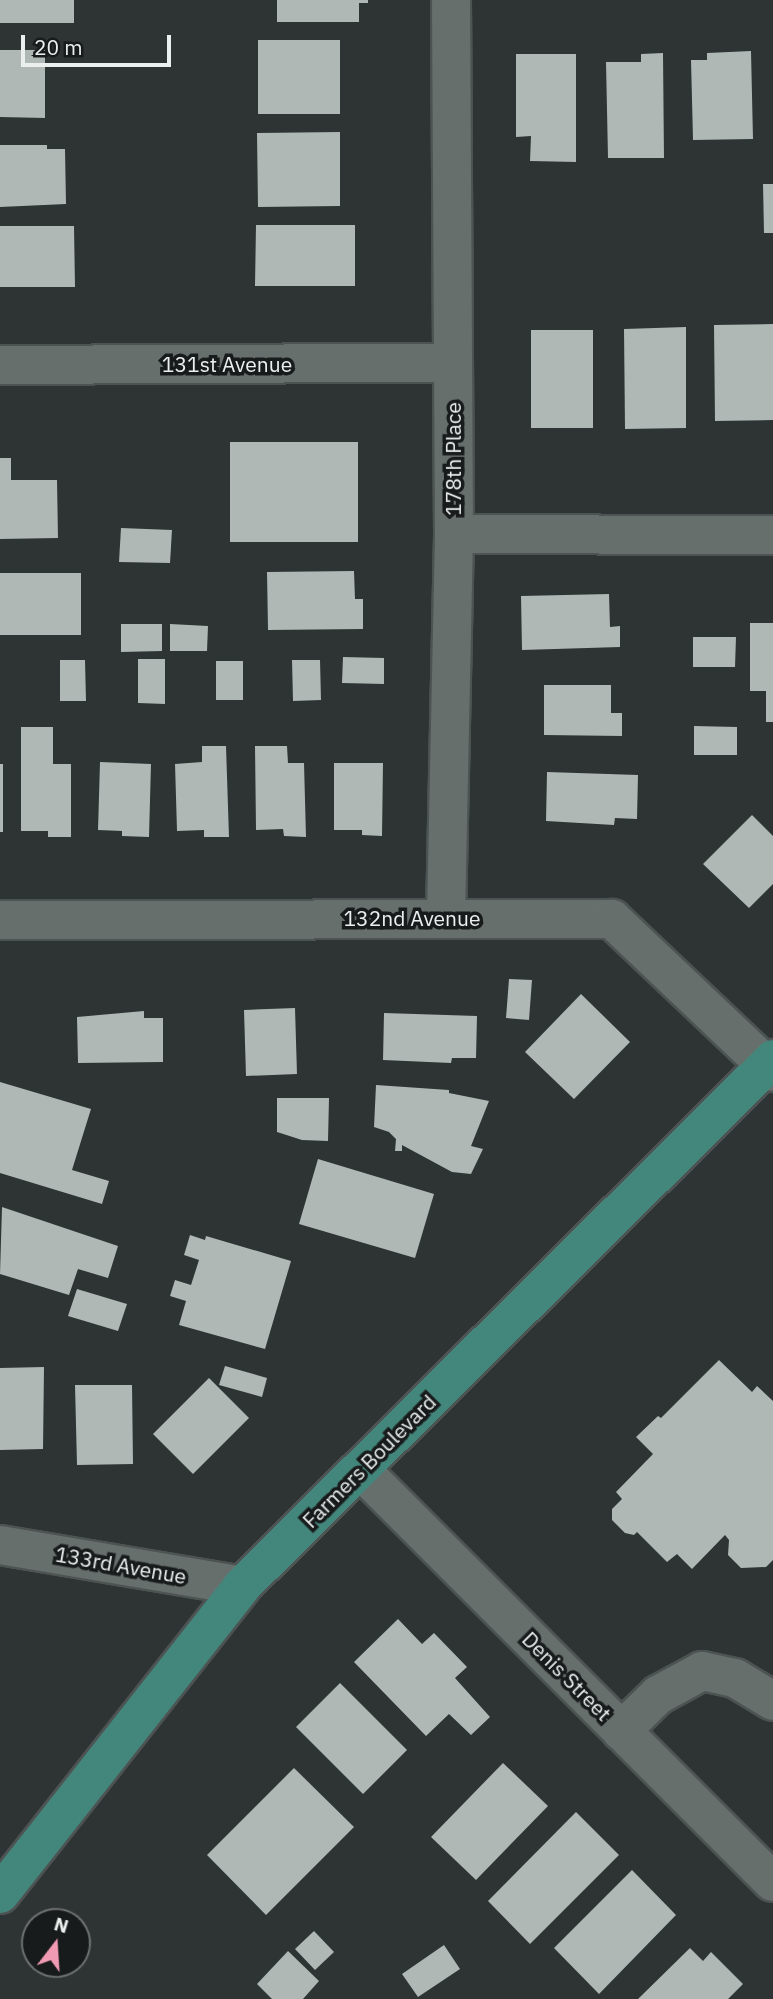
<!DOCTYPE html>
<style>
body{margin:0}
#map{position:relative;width:773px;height:1999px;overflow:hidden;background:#2d3433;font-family:"IBM Plex Sans",sans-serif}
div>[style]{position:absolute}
.building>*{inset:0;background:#afb8b5}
.roads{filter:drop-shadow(2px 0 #4d5352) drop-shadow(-2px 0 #4d5352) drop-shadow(0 2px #4d5352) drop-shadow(0 -2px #4d5352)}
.minor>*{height:38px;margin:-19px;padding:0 19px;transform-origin:19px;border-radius:19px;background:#676f6d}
.major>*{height:38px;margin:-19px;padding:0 19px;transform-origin:19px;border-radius:19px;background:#43867b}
span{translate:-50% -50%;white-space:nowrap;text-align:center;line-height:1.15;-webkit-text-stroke:7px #181b1b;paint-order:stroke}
.street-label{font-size:21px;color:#ebf0ef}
.north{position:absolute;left:21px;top:1908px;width:70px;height:70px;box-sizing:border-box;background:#181b1b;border:2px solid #6c7070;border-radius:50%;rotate:17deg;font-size:19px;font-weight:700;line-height:28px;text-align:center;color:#ebf0ef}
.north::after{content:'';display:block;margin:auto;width:24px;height:32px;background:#f19ab3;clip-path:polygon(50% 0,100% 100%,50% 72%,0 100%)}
.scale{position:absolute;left:21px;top:35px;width:150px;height:32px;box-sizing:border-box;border:4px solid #ebf0ef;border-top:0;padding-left:9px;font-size:21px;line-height:24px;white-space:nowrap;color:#ebf0ef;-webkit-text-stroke:5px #181b1b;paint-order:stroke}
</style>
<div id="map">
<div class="building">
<div style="clip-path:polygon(0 0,74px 0,74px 23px,0 23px)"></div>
<div style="clip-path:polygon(277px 0,368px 0,368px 3px,359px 3px,359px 22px,277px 22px)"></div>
<div style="clip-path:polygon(258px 40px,340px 40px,340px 114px,258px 114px)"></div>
<div style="clip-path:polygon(0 50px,45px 50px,45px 118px,0 117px)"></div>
<div style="clip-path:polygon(751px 51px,753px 139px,693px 140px,691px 60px,707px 60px,707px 53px)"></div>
<div style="clip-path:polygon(663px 53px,664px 158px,608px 158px,606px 62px,641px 62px,641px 54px)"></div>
<div style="clip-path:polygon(516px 54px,576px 54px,576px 162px,530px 161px,531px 136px,516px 137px)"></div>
<div style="clip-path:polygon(340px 132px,340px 206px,258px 207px,257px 133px)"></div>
<div style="clip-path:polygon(0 145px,47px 145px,47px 149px,65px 149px,66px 204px,0 207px)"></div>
<div style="clip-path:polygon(763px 184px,773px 184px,773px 233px,764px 233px)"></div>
<div style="clip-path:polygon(256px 225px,355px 225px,355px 286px,255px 286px)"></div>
<div style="clip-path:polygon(0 226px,74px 226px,75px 287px,0 287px)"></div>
<div style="clip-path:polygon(773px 324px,773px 420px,715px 421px,714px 325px)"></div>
<div style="clip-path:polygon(686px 327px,686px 428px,625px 429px,624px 329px)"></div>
<div style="clip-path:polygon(531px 330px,593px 330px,593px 428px,531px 428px)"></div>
<div style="clip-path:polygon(230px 442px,358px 442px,358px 542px,230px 542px)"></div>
<div style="clip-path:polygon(0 458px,11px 458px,11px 480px,57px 480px,58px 538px,0 539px)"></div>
<div style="clip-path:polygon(121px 528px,172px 530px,170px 563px,119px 562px)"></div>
<div style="clip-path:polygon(354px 571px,355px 599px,363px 599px,363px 629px,268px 630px,267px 572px)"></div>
<div style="clip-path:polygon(0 573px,81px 573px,81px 635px,0 635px)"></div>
<div style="clip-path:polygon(609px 594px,610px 627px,620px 626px,620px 647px,522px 650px,521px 596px)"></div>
<div style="clip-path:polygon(750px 623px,773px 623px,773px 722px,766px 722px,766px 691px,750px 691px)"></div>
<div style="clip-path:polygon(121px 624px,162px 624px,162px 651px,121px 652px)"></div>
<div style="clip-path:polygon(170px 624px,208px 626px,207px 651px,170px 651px)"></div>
<div style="clip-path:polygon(693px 637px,736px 637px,735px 667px,693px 667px)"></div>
<div style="clip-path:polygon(343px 657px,384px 658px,384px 684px,342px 683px)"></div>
<div style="clip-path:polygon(138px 659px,165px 659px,165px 704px,138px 703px)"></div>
<div style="clip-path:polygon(60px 660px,85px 660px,86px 701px,60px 701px)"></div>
<div style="clip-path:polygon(292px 660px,320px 660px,321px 700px,293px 701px)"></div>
<div style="clip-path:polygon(216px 661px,243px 661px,243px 700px,216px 700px)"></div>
<div style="clip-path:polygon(544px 685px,611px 685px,611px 713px,622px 713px,622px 736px,544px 735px)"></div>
<div style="clip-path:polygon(694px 726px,737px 727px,737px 755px,694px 755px)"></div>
<div style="clip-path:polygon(21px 727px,53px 727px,53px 764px,71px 764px,71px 837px,48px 837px,48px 831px,21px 831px)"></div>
<div style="clip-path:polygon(202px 746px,226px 746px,229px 837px,204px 837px,204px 830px,177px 831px,175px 764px,202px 762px)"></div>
<div style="clip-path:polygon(255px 746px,287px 746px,288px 763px,304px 763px,306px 837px,284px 836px,283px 829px,256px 830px)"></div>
<div style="clip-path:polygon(100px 762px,151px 764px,149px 837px,122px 836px,122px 831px,98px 830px)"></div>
<div style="clip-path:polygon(334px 763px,383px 763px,382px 836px,362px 835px,362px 830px,334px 830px)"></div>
<div style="clip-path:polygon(0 764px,3px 764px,3px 832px,0 832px)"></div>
<div style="clip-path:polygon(547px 772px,638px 775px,637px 819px,615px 818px,614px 825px,546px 821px)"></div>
<div style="clip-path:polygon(752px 815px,773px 836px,773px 884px,749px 908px,703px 864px)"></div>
<div style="clip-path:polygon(509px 979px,532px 980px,529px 1020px,506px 1018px)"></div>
<div style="clip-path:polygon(581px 994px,630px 1042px,574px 1099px,525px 1052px)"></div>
<div style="clip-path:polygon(295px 1008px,297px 1074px,246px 1076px,244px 1010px)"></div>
<div style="clip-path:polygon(144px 1011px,144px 1018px,163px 1018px,163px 1062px,78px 1063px,77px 1017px)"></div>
<div style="clip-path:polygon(384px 1013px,477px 1016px,476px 1058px,452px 1058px,451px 1063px,383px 1060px)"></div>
<div style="clip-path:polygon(0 1082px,91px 1109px,72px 1170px,109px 1181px,102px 1204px,0 1173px)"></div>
<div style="clip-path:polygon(376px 1085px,449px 1090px,449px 1093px,489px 1101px,471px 1146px,483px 1149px,471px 1174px,452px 1172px,402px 1145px,402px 1151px,395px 1151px,396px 1139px,389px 1132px,374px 1127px)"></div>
<div style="clip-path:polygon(277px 1098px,329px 1098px,328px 1141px,302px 1140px,277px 1132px)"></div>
<div style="clip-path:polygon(318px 1159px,434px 1194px,415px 1258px,299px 1224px)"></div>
<div style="clip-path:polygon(2px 1207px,118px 1246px,108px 1278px,78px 1269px,69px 1295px,0 1274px)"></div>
<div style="clip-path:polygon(190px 1235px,205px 1240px,206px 1236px,291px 1261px,265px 1349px,179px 1325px,186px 1301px,170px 1296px,175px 1280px,191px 1285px,199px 1260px,184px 1255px)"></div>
<div style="clip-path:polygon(77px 1289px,127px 1304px,118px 1331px,68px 1316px)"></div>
<div style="clip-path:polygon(719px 1360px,752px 1392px,757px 1386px,773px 1401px,773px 1560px,766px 1567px,741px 1568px,728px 1555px,729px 1540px,725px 1535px,692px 1569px,677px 1554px,667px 1562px,637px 1532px,634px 1535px,625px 1533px,612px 1520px,612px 1509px,622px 1499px,616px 1492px,653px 1454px,636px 1437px,658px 1416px,661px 1418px)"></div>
<div style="clip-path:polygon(225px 1366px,267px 1378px,262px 1397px,219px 1385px)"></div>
<div style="clip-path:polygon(44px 1367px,43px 1449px,0 1450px,0 1368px)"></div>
<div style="clip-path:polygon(209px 1378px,249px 1418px,193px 1474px,153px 1434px)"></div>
<div style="clip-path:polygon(75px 1385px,132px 1385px,133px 1464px,77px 1465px)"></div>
<div style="clip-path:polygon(398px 1619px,422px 1644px,434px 1633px,467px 1667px,455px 1678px,490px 1717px,471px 1735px,449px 1714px,426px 1736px,354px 1662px)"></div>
<div style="clip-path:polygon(340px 1683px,407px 1750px,363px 1794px,296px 1727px)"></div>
<div style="clip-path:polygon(503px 1763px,548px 1806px,476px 1880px,431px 1837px)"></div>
<div style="clip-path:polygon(294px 1768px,354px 1827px,266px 1915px,207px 1855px)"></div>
<div style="clip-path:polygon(576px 1812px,619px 1855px,530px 1944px,488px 1901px)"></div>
<div style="clip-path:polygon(632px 1870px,676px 1915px,599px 1994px,554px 1948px)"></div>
<div style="clip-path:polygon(314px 1931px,334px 1952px,315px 1970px,295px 1949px)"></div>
<div style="clip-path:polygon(444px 1945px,460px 1969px,418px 1997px,402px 1974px)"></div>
<div style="clip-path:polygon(690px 1948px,703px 1961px,711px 1952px,743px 1984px,728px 1999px,638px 1999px)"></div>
<div style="clip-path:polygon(288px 1951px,319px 1981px,303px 1999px,272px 1999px,257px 1984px)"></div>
</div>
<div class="roads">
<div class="minor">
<div style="left:0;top:365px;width:453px;rotate:-0.3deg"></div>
<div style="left:454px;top:534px;width:319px;rotate:0.2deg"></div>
<div style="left:446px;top:917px;width:383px;rotate:-88.8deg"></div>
<div style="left:454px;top:534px;width:534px;rotate:-90.32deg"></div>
<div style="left:0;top:920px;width:612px;rotate:-0.09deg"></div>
<div style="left:612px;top:919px;width:222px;rotate:43.5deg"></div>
<div style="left:360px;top:1469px;width:584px;rotate:45deg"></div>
<div style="left:0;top:1545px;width:245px;rotate:9.6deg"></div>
<div style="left:621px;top:1731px;width:52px;rotate:-44.2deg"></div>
<div style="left:658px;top:1695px;width:50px;rotate:-28.6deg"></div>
<div style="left:702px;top:1671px;width:34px;rotate:12deg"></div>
<div style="left:735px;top:1678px;width:44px;rotate:31.2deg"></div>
</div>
<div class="major">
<div style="left:0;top:1894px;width:392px;rotate:-51.8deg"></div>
<div style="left:242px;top:1586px;width:748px;rotate:-44.78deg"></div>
</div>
</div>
<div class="street-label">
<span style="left:227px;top:364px">131st Avenue</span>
<span style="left:453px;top:459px;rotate:-90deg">178th Place</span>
<span style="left:412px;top:918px">132nd Avenue</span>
<span style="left:369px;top:1461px;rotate:-45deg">Farmers Boulevard</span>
<span style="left:121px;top:1565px;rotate:10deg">133rd Avenue</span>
<span style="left:567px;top:1676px;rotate:45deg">Denis Street</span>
</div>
<div class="north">N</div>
<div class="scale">20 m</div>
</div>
